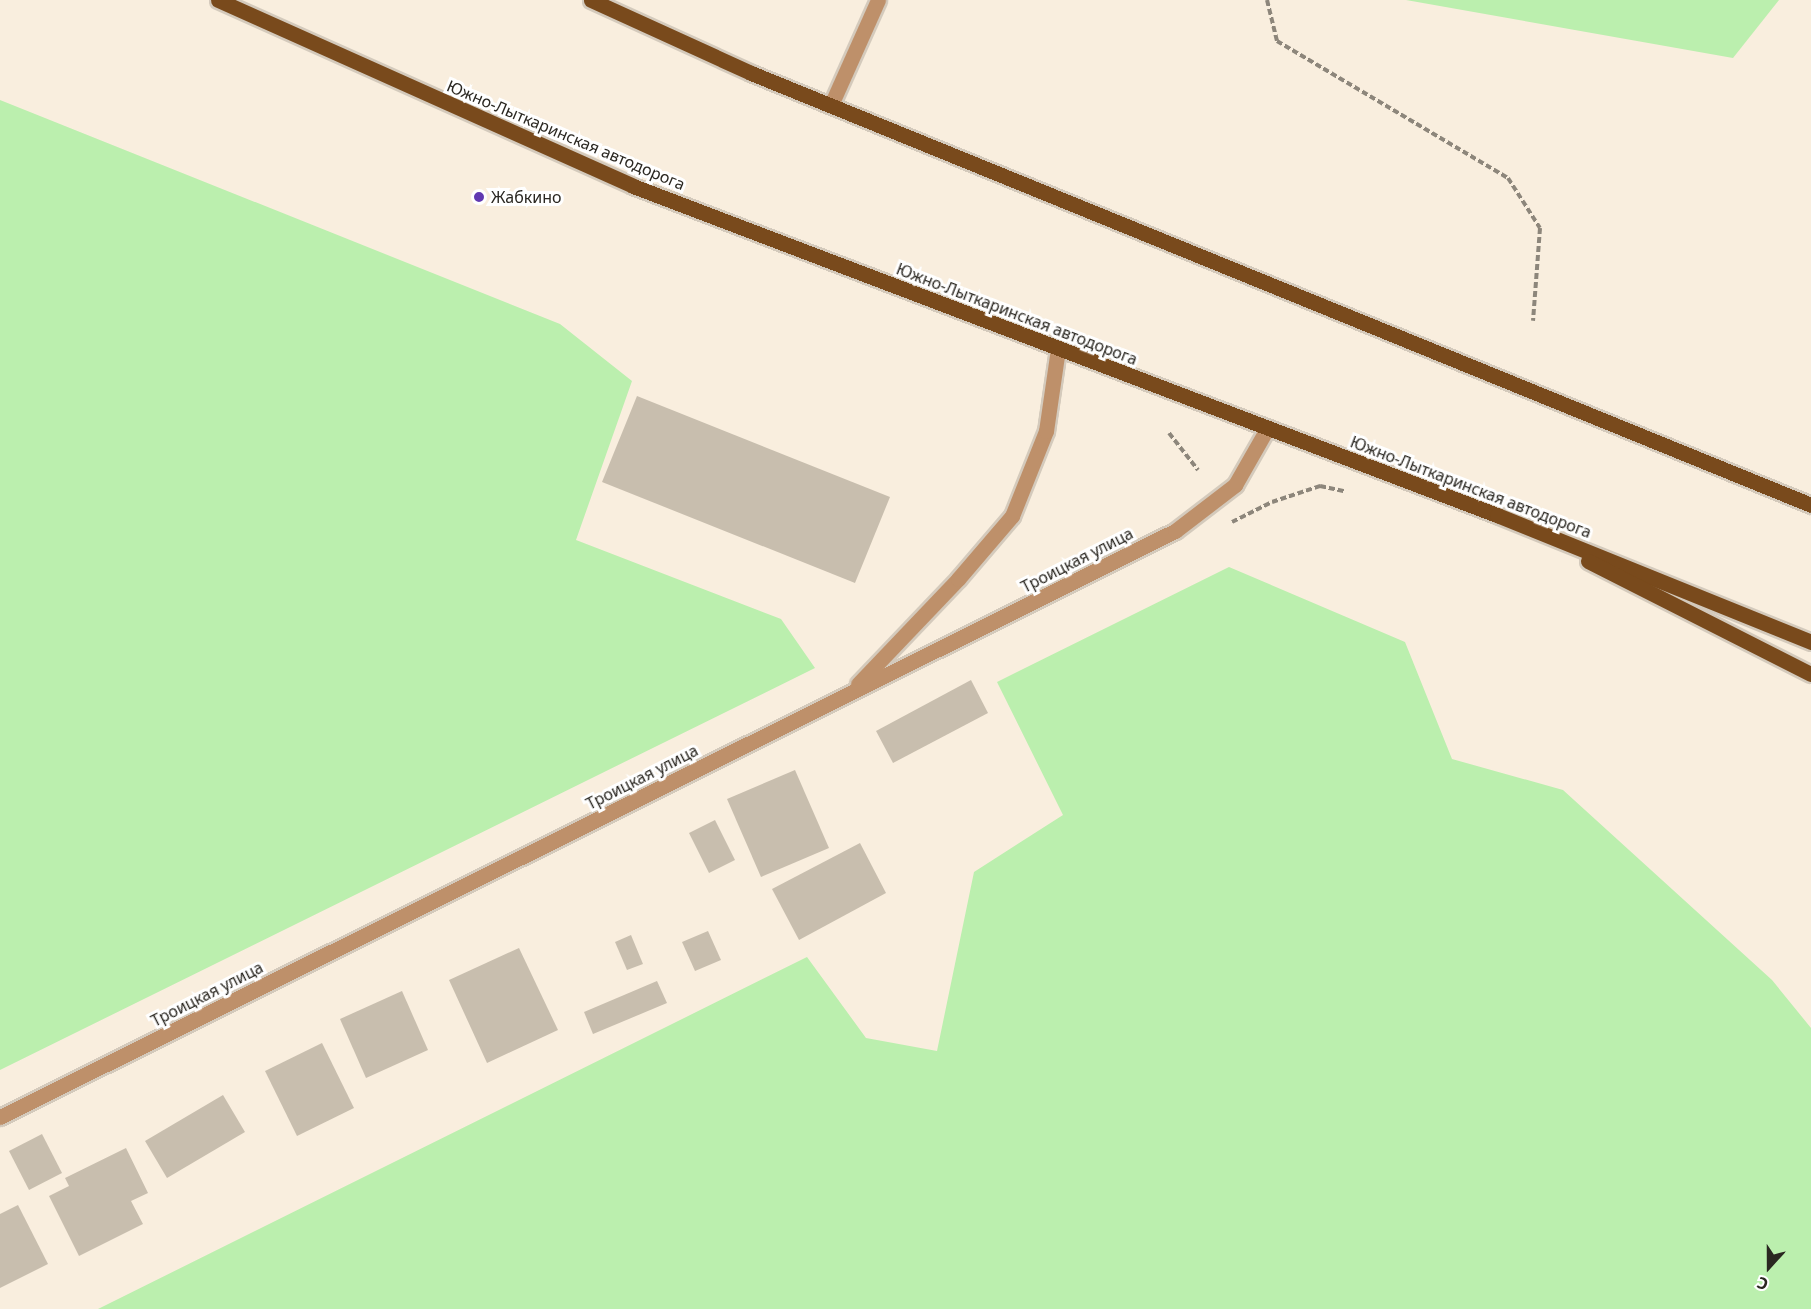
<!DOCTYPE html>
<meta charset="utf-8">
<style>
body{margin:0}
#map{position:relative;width:1811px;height:1309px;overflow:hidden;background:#f9eede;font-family:"Noto Sans",sans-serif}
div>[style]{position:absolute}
.green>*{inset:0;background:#bbefae}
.building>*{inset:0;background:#c8beae}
.path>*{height:4px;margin-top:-2px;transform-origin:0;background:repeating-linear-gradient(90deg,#8d867b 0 6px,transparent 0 9px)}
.roads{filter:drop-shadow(2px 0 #d4cabc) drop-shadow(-2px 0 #d4cabc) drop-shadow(0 2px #d4cabc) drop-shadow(0 -2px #d4cabc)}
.minor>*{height:15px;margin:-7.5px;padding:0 7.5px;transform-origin:7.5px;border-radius:7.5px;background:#be906a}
.major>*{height:15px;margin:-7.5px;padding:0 7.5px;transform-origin:7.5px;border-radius:7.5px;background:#794a1c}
.dots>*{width:16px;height:16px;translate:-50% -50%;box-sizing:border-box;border:3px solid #fff;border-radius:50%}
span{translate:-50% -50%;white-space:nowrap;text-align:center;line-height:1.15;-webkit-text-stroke:6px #fff;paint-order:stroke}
.street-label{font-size:16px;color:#2a2721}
.poi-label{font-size:16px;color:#2a2721}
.left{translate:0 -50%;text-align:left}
.north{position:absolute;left:1739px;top:1237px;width:60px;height:60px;-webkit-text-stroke:4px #fff;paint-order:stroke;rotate:201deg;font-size:16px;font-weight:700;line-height:24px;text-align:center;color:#2a2721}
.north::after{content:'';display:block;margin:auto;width:21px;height:27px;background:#2a2721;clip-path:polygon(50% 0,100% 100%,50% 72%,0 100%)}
</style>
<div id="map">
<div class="green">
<div style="clip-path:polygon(1406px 0,1779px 0,1733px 58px)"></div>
<div style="clip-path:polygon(0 100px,560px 324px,632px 381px,576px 540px,781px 619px,815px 668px,0 1070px)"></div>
<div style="clip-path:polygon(1229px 567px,1405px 642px,1452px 759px,1563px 790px,1772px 980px,1811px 1028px,1811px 1309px,98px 1309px,807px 957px,866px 1038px,937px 1051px,974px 872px,1063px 815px,997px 682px)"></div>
</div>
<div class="building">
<div style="clip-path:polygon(637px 396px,890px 497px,855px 583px,602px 482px)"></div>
<div style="clip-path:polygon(971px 680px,988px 713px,893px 763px,876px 731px)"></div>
<div style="clip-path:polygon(795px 770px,829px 848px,761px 877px,727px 799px)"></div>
<div style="clip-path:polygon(715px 820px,735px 860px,709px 873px,689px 833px)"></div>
<div style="clip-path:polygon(860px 843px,886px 893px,799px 940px,772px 889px)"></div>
<div style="clip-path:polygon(708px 931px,721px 960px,695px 971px,682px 942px)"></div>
<div style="clip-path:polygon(631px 935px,643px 964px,627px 970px,615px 942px)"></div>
<div style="clip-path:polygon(519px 948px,558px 1030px,487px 1063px,449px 980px)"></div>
<div style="clip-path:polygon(657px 981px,667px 1003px,593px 1034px,584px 1012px)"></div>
<div style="clip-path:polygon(402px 991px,428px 1050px,366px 1078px,340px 1019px)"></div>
<div style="clip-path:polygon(322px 1043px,354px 1108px,297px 1136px,265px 1071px)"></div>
<div style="clip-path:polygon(223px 1095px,245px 1132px,167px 1178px,145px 1141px)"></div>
<div style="clip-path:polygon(42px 1134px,62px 1173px,29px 1190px,9px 1151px)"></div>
<div style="clip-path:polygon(126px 1148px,148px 1193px,131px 1201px,143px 1224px,79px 1256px,49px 1196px,69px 1186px,65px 1178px)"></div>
<div style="clip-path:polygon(18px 1205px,48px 1264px,0 1288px,0 1214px)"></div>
</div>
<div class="path">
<div style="left:1267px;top:0;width:42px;rotate:76.3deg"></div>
<div style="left:1277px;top:41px;width:269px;rotate:30.7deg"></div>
<div style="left:1508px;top:178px;width:59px;rotate:57.4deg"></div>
<div style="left:1540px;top:228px;width:93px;rotate:94.3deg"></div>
<div style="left:1169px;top:433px;width:47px;rotate:51.9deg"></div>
<div style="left:1232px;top:522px;width:45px;rotate:-26.6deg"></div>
<div style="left:1272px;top:502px;width:51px;rotate:-18.4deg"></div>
<div style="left:1320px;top:486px;width:25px;rotate:12deg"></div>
</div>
<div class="roads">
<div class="minor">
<div style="left:831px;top:105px;width:115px;rotate:-65.9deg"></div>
<div style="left:858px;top:684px;width:145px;rotate:-46.4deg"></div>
<div style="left:958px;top:579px;width:83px;rotate:-49.4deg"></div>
<div style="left:1012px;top:516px;width:92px;rotate:-68.2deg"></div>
<div style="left:1046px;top:431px;width:83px;rotate:-81.7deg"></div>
<div style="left:0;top:1117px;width:1313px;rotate:-26.51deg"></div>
<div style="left:1175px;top:531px;width:76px;rotate:-37.5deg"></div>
<div style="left:1235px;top:485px;width:64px;rotate:-60.3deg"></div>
</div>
<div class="major">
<div style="left:218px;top:0;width:455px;rotate:24.1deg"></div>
<div style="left:633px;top:186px;width:925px;rotate:20.85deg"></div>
<div style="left:1497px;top:515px;width:339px;rotate:22deg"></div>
<div style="left:591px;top:0;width:176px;rotate:24.5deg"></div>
<div style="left:751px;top:73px;width:1145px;rotate:22.17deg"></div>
<div style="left:1588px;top:561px;width:250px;rotate:26.9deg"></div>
</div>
</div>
<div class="dots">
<div style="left:479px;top:197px;background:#6139b1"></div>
</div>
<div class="street-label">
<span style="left:566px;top:135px;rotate:23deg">Южно-Лыткаринская автодорога</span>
<span style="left:1017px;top:314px;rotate:21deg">Южно-Лыткаринская автодорога</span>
<span style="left:1471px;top:487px;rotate:21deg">Южно-Лыткаринская автодорога</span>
<span style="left:1077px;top:560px;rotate:-27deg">Троицкая улица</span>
<span style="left:642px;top:777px;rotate:-27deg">Троицкая улица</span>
<span style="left:207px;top:994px;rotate:-27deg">Троицкая улица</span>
</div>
<div class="poi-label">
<span class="left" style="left:491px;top:197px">Жабкино</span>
</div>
<div class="north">С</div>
</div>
